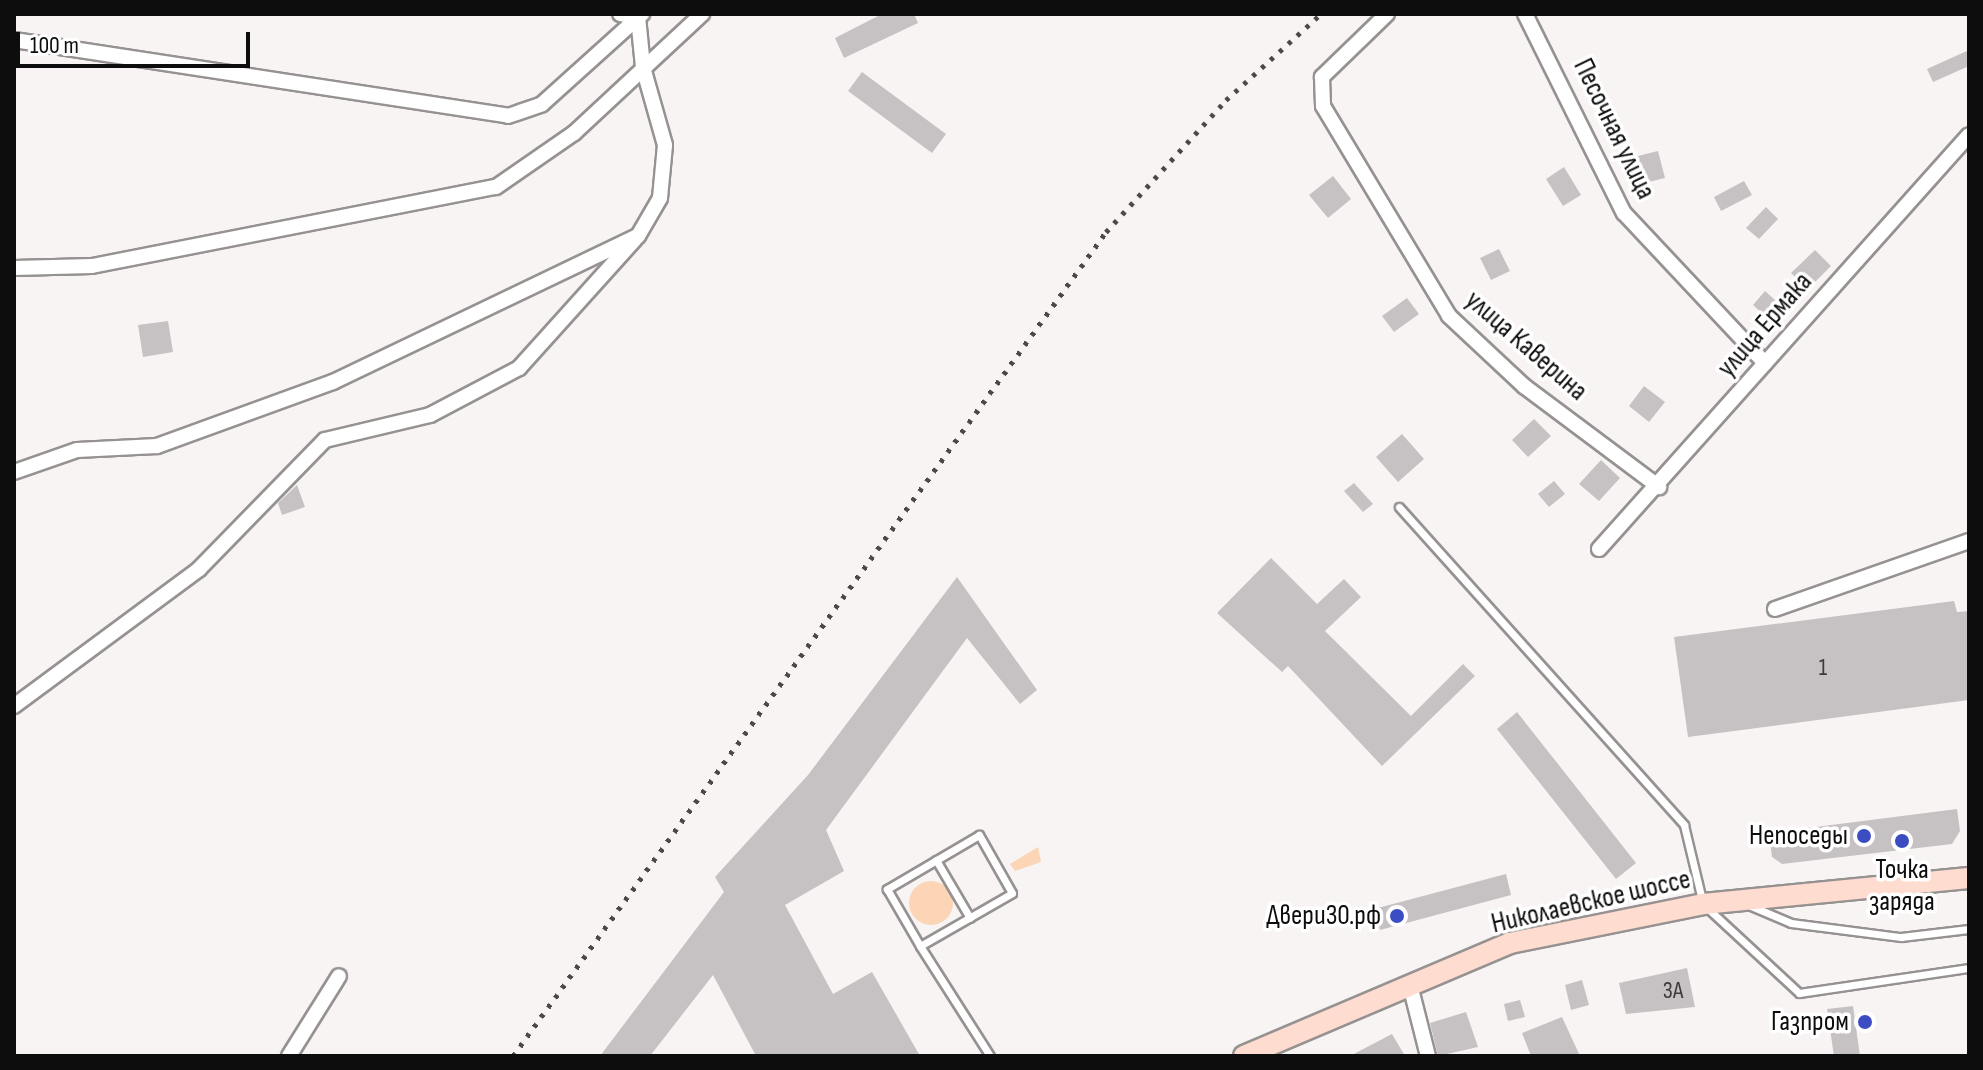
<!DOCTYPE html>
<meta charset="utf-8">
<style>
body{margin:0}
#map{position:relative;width:1983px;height:1070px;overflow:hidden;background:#f9f4f4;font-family:"Sofia Sans Condensed",sans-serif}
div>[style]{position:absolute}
.green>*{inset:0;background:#fbd5b6}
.round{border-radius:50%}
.building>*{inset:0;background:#c6c1c2}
.roads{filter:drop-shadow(2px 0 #979292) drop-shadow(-2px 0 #979292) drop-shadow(0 2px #979292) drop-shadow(0 -2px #979292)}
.lane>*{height:7px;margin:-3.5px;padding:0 3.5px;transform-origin:3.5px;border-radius:3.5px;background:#fff}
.street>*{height:14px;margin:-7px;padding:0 7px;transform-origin:7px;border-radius:7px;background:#fff}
.primary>*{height:20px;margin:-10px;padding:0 10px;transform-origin:10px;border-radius:10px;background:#fedcd0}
.rail>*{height:5px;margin-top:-2.5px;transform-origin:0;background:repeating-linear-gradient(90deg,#4a4848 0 4px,transparent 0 12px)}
.dots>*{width:22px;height:22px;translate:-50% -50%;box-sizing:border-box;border:4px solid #fff;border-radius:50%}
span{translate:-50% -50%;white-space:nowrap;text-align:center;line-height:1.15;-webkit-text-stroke:7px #fff;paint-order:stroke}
.number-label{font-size:24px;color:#3c3a3a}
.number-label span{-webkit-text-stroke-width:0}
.street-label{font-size:28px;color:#0e0d0d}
.poi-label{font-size:28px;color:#0e0d0d}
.right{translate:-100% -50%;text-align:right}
.frame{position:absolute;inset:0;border:16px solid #0e0d0d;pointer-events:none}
.scale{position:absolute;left:16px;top:32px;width:234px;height:36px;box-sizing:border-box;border:4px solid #0e0d0d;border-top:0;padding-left:10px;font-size:24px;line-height:28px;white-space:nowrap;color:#0e0d0d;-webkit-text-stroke:6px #fff;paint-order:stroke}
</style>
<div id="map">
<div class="green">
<div style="clip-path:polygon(1038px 847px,1041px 862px,1015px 871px,1010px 864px)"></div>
<div class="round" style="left:909px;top:881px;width:44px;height:44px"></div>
</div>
<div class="building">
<div style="clip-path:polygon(882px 14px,914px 14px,918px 23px,844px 58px,835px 38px)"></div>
<div style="clip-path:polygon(1969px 50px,1969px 66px,1933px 82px,1927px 69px)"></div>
<div style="clip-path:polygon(862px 72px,946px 134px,932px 153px,848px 91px)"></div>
<div style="clip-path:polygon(1658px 151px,1665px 178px,1640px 184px,1634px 157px)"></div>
<div style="clip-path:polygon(1564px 167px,1581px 195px,1563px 206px,1546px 179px)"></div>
<div style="clip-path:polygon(1333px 176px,1351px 199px,1328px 218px,1309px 195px)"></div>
<div style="clip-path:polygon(1744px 181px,1752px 195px,1721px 211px,1714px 197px)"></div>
<div style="clip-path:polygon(1766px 207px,1778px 219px,1759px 239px,1746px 228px)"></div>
<div style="clip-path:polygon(1499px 249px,1510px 271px,1491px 280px,1480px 258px)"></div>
<div style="clip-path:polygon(1815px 250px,1831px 266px,1808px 289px,1791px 273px)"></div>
<div style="clip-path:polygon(1765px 291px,1786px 310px,1774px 324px,1753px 305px)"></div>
<div style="clip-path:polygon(1407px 298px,1419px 314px,1394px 332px,1382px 316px)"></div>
<div style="clip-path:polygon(168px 321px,173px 352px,143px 357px,138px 325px)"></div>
<div style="clip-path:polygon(1644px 386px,1665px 402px,1649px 422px,1629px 406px)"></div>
<div style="clip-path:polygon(1534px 419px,1551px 436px,1528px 457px,1512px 440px)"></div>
<div style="clip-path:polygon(1402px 434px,1424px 459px,1398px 482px,1376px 457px)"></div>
<div style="clip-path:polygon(1601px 460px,1620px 478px,1599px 501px,1579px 484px)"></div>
<div style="clip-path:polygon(1554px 481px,1565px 494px,1549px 507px,1538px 494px)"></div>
<div style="clip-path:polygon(1354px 483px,1373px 504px,1363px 512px,1344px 491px)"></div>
<div style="clip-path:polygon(297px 485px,305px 507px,282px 515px,278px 503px)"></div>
<div style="clip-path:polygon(1271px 558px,1317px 604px,1344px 579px,1361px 597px,1325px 631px,1411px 716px,1463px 664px,1475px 676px,1382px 766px,1288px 666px,1282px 672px,1217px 613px)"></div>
<div style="clip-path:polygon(957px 577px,1037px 690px,1020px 704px,967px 638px,826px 830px,844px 871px,785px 905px,833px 994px,872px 972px,920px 1056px,756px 1056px,713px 975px,650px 1056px,600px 1056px,724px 892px,715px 877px,808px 775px)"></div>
<div style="clip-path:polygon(1954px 601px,1957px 612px,1969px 611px,1969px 700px,1688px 737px,1674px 637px)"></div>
<div style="clip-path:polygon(1517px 712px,1636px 863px,1616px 879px,1497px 729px)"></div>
<div style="clip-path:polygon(1957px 809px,1960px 831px,1952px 844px,1782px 864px,1772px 857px,1769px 833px)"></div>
<div style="clip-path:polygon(1506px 874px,1511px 895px,1380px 930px,1374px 909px)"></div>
<div style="clip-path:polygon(1687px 968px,1695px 1007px,1626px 1014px,1619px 983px)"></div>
<div style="clip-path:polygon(1582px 980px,1589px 1005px,1571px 1010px,1565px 985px)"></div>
<div style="clip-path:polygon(1520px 1000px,1525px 1017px,1508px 1021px,1504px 1004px)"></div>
<div style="clip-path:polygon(1853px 1006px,1860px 1056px,1834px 1056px,1827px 1009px)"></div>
<div style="clip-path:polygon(1466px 1012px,1478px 1047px,1438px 1056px,1430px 1023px)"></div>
<div style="clip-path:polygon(1562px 1017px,1580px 1056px,1531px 1056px,1522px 1033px)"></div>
<div style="clip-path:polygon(1392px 1034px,1405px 1056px,1350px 1056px)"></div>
</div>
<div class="roads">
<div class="lane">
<div style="left:1399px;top:507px;width:427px;rotate:48.1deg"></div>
<div style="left:1684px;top:825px;width:81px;rotate:76.5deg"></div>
<div style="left:1703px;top:904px;width:131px;rotate:42.8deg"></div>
<div style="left:1799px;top:993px;width:172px;rotate:-8.4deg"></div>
<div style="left:936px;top:860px;width:67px;rotate:59.6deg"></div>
<div style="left:1751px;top:906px;width:43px;rotate:23deg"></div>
<div style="left:1791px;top:923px;width:111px;rotate:7.3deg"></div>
<div style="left:1901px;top:937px;width:68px;rotate:-6.7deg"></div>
<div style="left:920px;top:946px;width:106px;rotate:-29.9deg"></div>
<div style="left:1012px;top:893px;width:67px;rotate:-119.6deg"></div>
<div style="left:979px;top:835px;width:107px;rotate:149.6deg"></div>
<div style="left:887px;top:889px;width:66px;rotate:59.9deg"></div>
<div style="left:920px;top:946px;width:130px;rotate:57.5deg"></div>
</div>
<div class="street">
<div style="left:1387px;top:14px;width:91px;rotate:135.9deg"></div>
<div style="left:1322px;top:77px;width:29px;rotate:88deg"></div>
<div style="left:1323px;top:106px;width:245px;rotate:59deg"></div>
<div style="left:1449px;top:316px;width:103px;rotate:43deg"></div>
<div style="left:1524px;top:386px;width:169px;rotate:36.8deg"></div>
<div style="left:1525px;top:14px;width:222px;rotate:63.6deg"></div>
<div style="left:1624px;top:213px;width:206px;rotate:46.8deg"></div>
<div style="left:14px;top:40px;width:500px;rotate:8.7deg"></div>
<div style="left:508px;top:116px;width:36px;rotate:-19deg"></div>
<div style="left:542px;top:104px;width:135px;rotate:-42deg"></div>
<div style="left:14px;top:268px;width:78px;rotate:-1.5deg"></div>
<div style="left:92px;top:266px;width:412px;rotate:-11.1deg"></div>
<div style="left:496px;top:187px;width:95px;rotate:-34.7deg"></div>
<div style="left:574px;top:133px;width:175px;rotate:-42.9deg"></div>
<div style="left:14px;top:472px;width:67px;rotate:-19.2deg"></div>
<div style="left:77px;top:450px;width:80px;rotate:-2.9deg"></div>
<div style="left:157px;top:446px;width:187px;rotate:-20deg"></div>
<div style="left:333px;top:382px;width:338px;rotate:-25.6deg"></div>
<div style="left:638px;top:236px;width:44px;rotate:-59.9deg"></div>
<div style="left:660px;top:198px;width:53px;rotate:-84.6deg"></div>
<div style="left:665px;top:145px;width:81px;rotate:-105.8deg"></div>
<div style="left:643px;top:67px;width:50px;rotate:-95.7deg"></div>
<div style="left:638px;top:17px;width:18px;rotate:-171deg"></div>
<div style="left:1599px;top:549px;width:555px;rotate:-48.21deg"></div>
<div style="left:1775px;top:609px;width:206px;rotate:-19.3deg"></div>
<div style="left:14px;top:706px;width:230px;rotate:-36.5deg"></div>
<div style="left:199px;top:569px;width:180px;rotate:-45.7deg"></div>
<div style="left:325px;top:440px;width:108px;rotate:-13.4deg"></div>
<div style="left:430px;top:415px;width:101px;rotate:-27.8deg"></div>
<div style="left:519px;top:368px;width:173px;rotate:-48deg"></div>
<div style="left:1410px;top:985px;width:73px;rotate:75.8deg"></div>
<div style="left:289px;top:1056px;width:94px;rotate:-58deg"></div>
</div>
<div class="primary">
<div style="left:1244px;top:1056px;width:289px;rotate:-23deg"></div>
<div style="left:1510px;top:943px;width:197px;rotate:-11.4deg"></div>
<div style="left:1703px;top:904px;width:267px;rotate:-5.6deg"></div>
</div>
</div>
<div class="rail">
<div style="left:513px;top:1056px;width:1015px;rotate:-54.26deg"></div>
<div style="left:1106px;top:232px;width:178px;rotate:-47.7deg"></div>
<div style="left:1226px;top:100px;width:128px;rotate:-42.2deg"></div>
</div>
<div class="dots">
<div style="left:1864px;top:836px;background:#3b4dc0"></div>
<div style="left:1902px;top:841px;background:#3b4dc0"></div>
<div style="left:1397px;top:916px;background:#3b4dc0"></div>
<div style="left:1865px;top:1022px;background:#3b4dc0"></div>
</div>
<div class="number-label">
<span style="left:1823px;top:668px">1</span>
<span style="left:1673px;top:991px">3А</span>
</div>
<div class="street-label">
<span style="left:1614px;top:129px;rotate:64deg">Песочная улица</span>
<span style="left:1765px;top:325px;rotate:-49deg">улица Ермака</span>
<span style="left:1526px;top:346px;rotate:41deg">улица Каверина</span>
<span style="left:1591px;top:902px;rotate:-13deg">Николаевское шоссе</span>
</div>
<div class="poi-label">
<span class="right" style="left:1848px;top:836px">Непоседы</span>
<span style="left:1902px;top:886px">Точка<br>заряда</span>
<span class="right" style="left:1381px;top:916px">Двери30.рф</span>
<span class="right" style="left:1849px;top:1022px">Газпром</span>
</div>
<div class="frame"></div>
<div class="scale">100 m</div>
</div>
